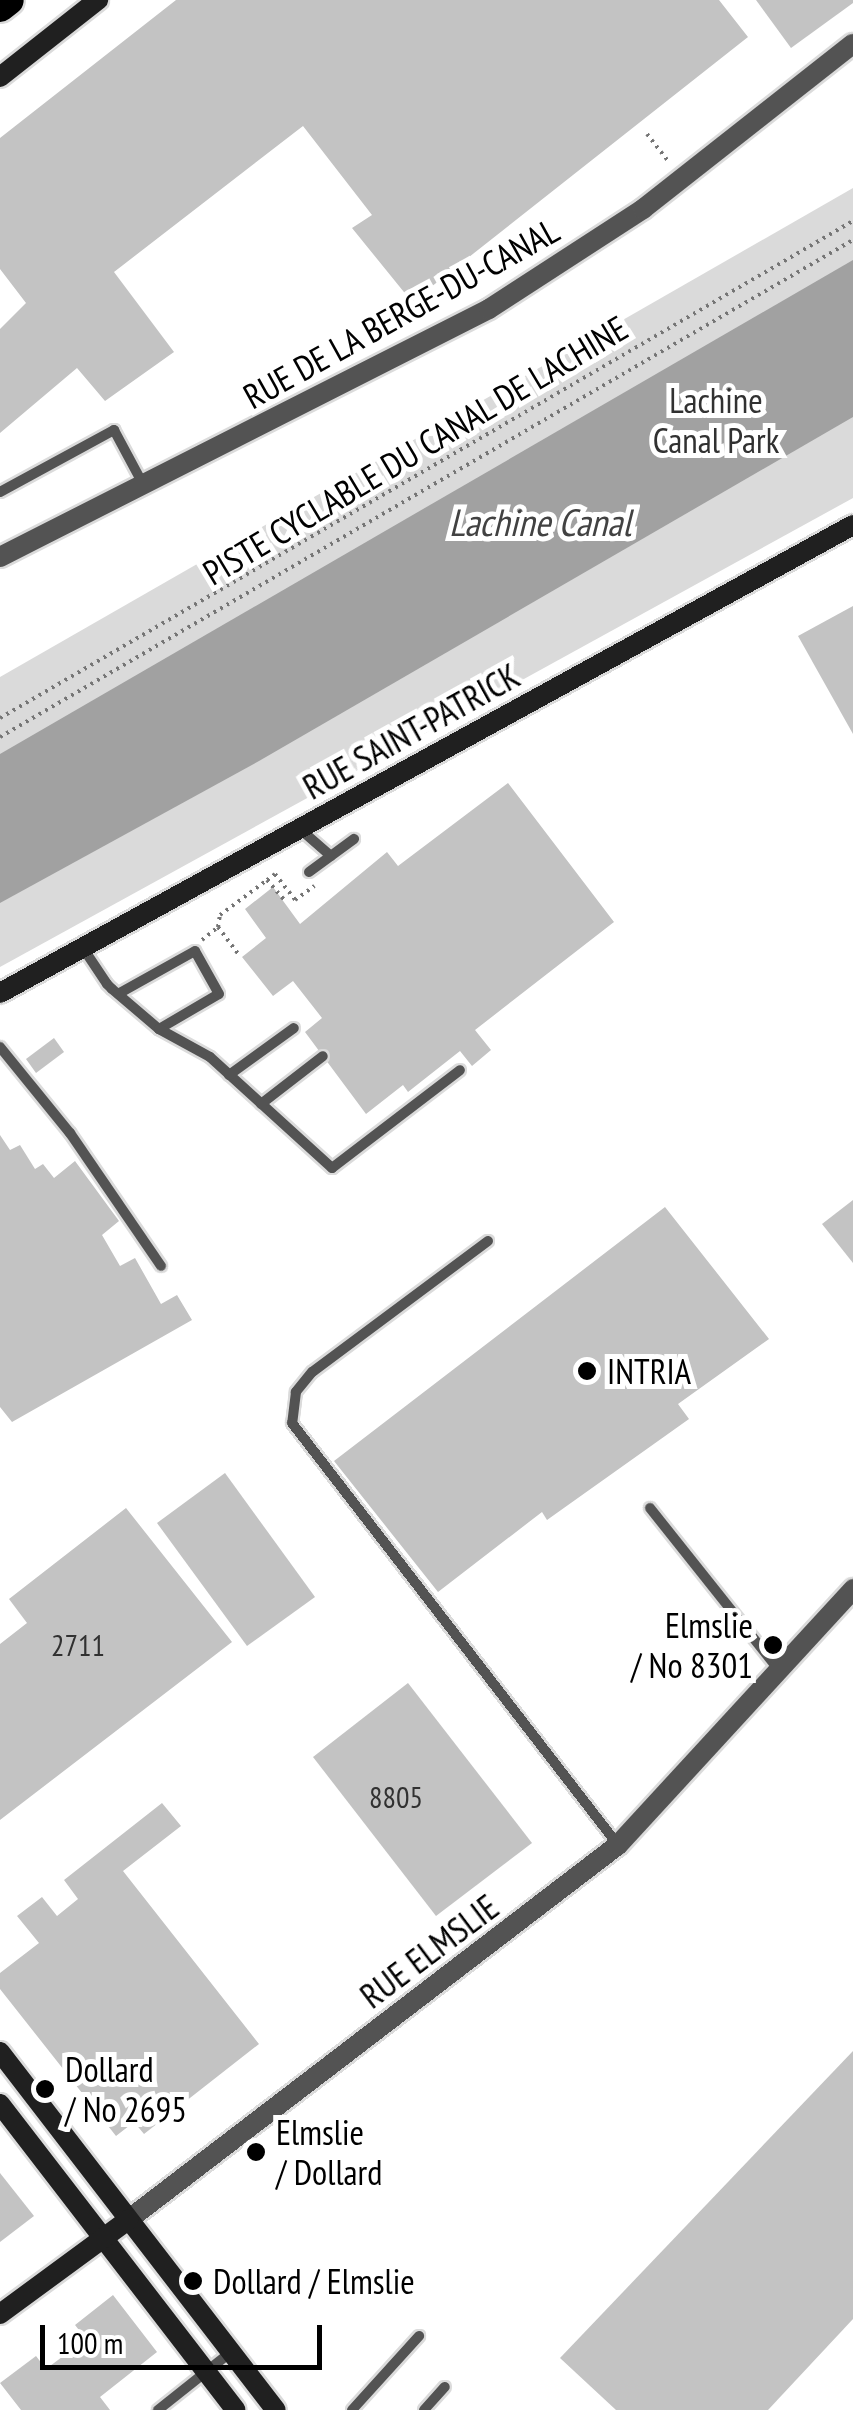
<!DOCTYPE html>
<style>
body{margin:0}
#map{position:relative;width:853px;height:2410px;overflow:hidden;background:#fff;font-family:"PT Sans Narrow",sans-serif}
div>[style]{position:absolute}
.green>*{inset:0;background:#dadada}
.water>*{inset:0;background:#a1a1a1}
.building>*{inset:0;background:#c3c3c3}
.path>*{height:4px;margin-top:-2px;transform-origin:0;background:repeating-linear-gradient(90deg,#757575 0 2.5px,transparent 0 7.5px)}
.roads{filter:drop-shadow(2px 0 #dbdbdb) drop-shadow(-2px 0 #dbdbdb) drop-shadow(0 2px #dbdbdb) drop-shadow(0 -2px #dbdbdb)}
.lane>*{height:10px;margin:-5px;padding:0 5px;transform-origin:5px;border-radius:5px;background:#535353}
.street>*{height:20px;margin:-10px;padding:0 10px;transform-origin:10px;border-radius:10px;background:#535353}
.secondary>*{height:20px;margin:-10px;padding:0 10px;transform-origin:10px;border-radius:10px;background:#202020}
.highway>*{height:30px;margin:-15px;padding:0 15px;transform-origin:15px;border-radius:15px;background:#000}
.dots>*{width:28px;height:28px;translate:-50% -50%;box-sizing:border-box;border:5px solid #fff;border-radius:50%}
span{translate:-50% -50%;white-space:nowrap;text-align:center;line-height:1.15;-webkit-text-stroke:10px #fff;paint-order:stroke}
.number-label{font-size:30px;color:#313131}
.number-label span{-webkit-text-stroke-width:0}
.street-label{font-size:35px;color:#000}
.park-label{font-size:35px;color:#313131}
.poi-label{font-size:35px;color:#000}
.left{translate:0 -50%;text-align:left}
.right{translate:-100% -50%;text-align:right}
.water-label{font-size:38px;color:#424242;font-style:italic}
.scale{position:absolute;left:40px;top:2325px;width:282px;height:45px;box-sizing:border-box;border:5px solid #000;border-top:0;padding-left:12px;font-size:30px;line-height:35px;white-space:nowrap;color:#000;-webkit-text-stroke:8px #fff;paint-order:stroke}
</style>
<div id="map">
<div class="green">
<div style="clip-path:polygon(853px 188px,853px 498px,0 967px,0 677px)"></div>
</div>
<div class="water">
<div style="clip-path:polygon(853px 260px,853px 417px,259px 761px,0 903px,0 754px)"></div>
</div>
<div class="building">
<div style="clip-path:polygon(176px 0,719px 0,748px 37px,412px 302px,352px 228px,372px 215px,303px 126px,114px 272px,174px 352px,105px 401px,77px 368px,0 433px,0 329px,26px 303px,0 269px,0 138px)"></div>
<div style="clip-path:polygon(756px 0,853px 0,853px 3px,791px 48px)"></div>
<div style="clip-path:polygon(853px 606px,853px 734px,798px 636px)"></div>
<div style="clip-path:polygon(508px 783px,614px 922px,475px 1030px,491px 1050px,472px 1066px,460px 1051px,408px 1092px,403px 1085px,366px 1114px,305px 1032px,322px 1018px,293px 981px,273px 996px,242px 957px,266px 938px,245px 909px,273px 887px,300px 924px,387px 852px,398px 866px)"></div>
<div style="clip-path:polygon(54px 1038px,64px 1052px,36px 1073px,26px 1059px)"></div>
<div style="clip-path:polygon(0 1135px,10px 1150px,20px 1145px,35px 1169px,43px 1164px,54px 1178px,75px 1161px,119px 1221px,102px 1235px,120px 1266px,135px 1258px,161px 1304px,177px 1295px,192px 1320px,12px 1422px,0 1407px)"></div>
<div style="clip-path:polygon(853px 1200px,853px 1263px,822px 1224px)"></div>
<div style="clip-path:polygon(665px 1207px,769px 1339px,678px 1404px,689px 1419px,547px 1520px,542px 1512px,438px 1592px,334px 1461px)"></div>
<div style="clip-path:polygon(225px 1473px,315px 1597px,247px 1646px,157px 1523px)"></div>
<div style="clip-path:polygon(126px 1508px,232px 1642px,0 1820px,0 1644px,27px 1623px,9px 1599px)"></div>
<div style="clip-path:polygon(408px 1683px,532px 1843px,436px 1916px,313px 1757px)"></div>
<div style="clip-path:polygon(162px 1803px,181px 1826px,123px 1871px,259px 2044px,144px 2134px,134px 2122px,116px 2136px,0 1989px,0 1973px,39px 1943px,17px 1916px,42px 1897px,57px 1916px,78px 1899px,64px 1880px)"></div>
<div style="clip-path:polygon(853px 2051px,853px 2319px,768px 2410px,616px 2410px,560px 2358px)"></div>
<div style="clip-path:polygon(0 2173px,34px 2216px,0 2242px)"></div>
<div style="clip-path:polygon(113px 2295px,157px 2352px,100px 2397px,110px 2410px,21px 2410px,0 2383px,36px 2356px,46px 2369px,86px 2339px,75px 2325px)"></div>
</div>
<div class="path">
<div style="left:647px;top:134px;width:36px;rotate:52deg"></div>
<div style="left:0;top:718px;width:987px;rotate:-30.23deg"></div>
<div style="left:0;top:737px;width:987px;rotate:-30.23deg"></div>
<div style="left:267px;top:880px;width:10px;rotate:-37deg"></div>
<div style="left:275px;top:874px;width:33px;rotate:52deg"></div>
<div style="left:295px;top:900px;width:24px;rotate:-36deg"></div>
<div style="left:218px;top:927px;width:12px;rotate:-81deg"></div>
<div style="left:220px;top:915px;width:59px;rotate:-36.7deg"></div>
<div style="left:267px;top:880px;width:28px;rotate:49deg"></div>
<div style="left:202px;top:940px;width:21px;rotate:-39deg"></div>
<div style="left:218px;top:927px;width:35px;rotate:53deg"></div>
</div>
<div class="roads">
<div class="lane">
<div style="left:0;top:492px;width:130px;rotate:-28.5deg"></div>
<div style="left:114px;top:430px;width:61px;rotate:61.8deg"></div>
<div style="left:300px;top:829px;width:41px;rotate:41.1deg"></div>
<div style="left:309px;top:872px;width:56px;rotate:-36.3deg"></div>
<div style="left:83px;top:948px;width:43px;rotate:56.3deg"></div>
<div style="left:107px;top:984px;width:7px;rotate:45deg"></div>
<div style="left:112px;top:989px;width:62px;rotate:40.4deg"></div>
<div style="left:159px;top:1029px;width:69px;rotate:-30.3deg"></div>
<div style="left:219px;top:994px;width:49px;rotate:-119.2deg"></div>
<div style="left:195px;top:951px;width:88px;rotate:150.8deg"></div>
<div style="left:159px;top:1029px;width:58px;rotate:28.8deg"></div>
<div style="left:210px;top:1057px;width:165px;rotate:42.3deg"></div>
<div style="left:332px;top:1168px;width:161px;rotate:-37.4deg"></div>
<div style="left:0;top:1047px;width:111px;rotate:50.9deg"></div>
<div style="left:70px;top:1133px;width:161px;rotate:55.6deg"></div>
<div style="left:229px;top:1075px;width:80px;rotate:-35.9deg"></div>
<div style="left:261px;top:1104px;width:78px;rotate:-37.7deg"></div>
<div style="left:488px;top:1241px;width:219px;rotate:143.3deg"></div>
<div style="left:312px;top:1372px;width:26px;rotate:129deg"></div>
<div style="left:296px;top:1392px;width:31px;rotate:97deg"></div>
<div style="left:292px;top:1423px;width:533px;rotate:52.31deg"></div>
<div style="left:650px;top:1508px;width:207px;rotate:51.5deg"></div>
<div style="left:158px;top:2410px;width:93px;rotate:-38.5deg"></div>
<div style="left:352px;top:2410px;width:100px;rotate:-47.8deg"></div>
<div style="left:424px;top:2410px;width:31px;rotate:-48deg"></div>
</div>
<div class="street">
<div style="left:0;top:557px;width:548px;rotate:-26.89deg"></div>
<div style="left:489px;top:309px;width:184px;rotate:-33deg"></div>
<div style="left:643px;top:209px;width:267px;rotate:-38.2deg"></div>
<div style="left:128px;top:2220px;width:617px;rotate:-37.43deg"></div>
<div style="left:618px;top:1845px;width:348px;rotate:-47.4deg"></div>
</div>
<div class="secondary">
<div style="left:0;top:77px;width:125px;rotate:-38.2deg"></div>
<div style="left:0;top:993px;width:973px;rotate:-28.75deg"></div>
<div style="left:0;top:2052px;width:452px;rotate:52.4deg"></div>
<div style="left:0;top:2104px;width:386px;rotate:52.4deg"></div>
<div style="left:0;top:2314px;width:159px;rotate:-36.3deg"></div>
</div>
<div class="highway">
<div style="left:0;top:7px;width:11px;rotate:-38deg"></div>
</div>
</div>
<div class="dots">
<div style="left:587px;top:1371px;background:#000"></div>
<div style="left:773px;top:1645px;background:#000"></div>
<div style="left:45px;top:2089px;background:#000"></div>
<div style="left:256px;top:2152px;background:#000"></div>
<div style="left:193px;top:2281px;background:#000"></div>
</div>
<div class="number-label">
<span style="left:78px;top:1645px">2711</span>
<span style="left:396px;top:1797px">8805</span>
</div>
<div class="street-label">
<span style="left:401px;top:313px;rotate:-29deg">RUE DE LA BERGE-DU-CANAL</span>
<span style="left:415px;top:450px;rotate:-31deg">PISTE CYCLABLE DU CANAL DE LACHINE</span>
<span style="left:411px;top:731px;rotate:-29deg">RUE SAINT-PATRICK</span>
<span style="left:429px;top:1951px;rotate:-37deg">RUE ELMSLIE</span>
</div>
<div class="park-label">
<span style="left:716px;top:420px">Lachine<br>Canal Park</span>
</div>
<div class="poi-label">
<span class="left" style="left:607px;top:1371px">INTRIA</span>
<span class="right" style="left:753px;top:1645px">Elmslie<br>/ No 8301</span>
<span class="left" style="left:65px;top:2089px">Dollard<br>/ No 2695</span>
<span class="left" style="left:276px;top:2152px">Elmslie<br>/ Dollard</span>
<span class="left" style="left:213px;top:2281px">Dollard / Elmslie</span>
</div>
<div class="water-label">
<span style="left:540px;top:522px">Lachine Canal</span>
</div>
<div class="scale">100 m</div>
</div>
